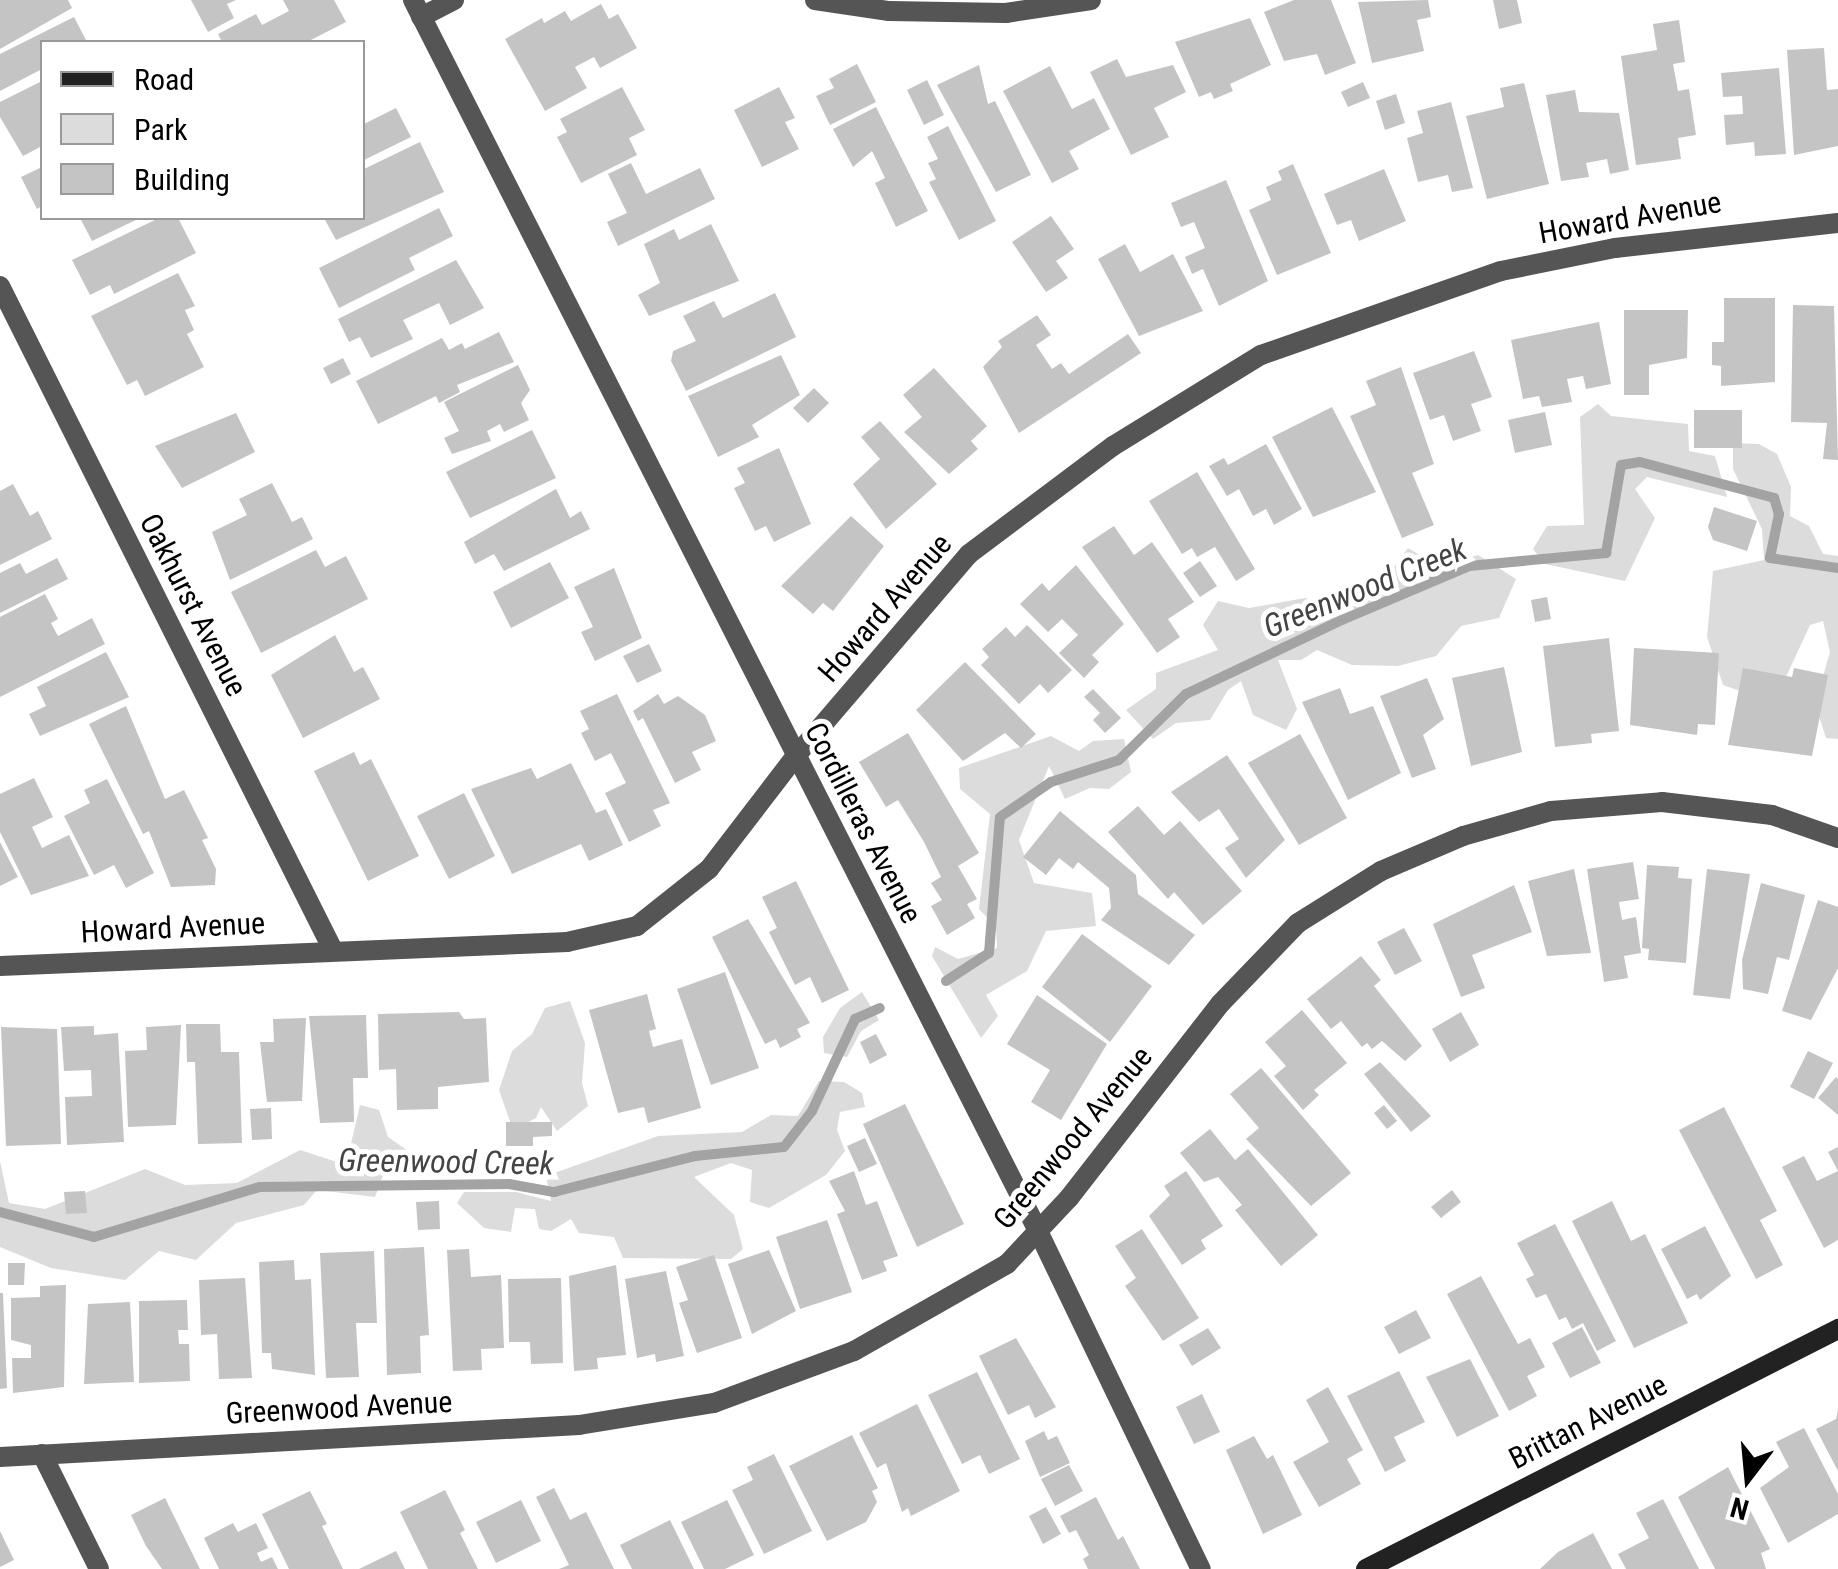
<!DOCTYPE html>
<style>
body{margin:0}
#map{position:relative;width:1838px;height:1569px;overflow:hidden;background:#fff;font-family:"Roboto Condensed",sans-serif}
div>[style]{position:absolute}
.green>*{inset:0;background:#dcdcdc}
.stream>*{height:10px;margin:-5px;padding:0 5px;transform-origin:5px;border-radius:5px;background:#a3a3a3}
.building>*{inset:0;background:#c4c4c4}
.minor>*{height:20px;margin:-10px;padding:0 10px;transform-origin:10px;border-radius:10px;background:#555}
.secondary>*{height:20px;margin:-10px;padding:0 10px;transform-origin:10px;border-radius:10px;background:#222}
span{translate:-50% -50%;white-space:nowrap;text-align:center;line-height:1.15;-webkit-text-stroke:10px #fff;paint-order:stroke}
.street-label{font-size:30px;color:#000}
.water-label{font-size:32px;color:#444;font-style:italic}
.legend{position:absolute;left:40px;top:40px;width:325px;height:180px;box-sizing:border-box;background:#fff;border:2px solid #999;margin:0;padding:12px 18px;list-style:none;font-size:30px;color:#000}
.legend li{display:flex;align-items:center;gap:20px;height:50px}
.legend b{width:50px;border:2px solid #999}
.north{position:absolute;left:1698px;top:1429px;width:100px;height:100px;-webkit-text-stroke:8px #fff;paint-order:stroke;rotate:196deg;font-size:28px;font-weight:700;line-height:40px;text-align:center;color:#000}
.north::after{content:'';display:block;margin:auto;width:35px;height:45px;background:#000;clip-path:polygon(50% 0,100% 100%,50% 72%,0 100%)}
</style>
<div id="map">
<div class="green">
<div style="clip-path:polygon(1598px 404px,1611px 416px,1688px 424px,1689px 451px,1715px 456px,1727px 497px,1647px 477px,1635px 489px,1655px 518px,1625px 581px,1545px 564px,1533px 549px,1547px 526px,1584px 525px,1580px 417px)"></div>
<div style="clip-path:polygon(1733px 443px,1759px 444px,1777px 454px,1791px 487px,1790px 516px,1809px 526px,1823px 554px,1838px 556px,1838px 739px,1826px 738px,1815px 704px,1830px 652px,1823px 621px,1810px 625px,1780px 690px,1746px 693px,1723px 685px,1707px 637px,1713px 571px,1764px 560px,1762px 529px,1733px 469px)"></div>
<div style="clip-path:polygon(1408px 548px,1438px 566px,1478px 555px,1516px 579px,1499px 618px,1461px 626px,1436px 656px,1398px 666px,1352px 665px,1317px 650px,1301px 660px,1278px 660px,1297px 709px,1286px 730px,1253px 715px,1241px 681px,1228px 690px,1210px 720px,1176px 723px,1153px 739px,1126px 710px,1156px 689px,1156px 673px,1218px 650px,1203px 625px,1218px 601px,1249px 608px,1305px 598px,1346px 609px,1391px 588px,1390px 572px)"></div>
<div style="clip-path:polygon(1051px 736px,1079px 751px,1093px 741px,1124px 739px,1131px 772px,1109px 789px,1090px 788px,1065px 799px,1049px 766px,1019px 840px,1034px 883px,1092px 893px,1096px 926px,1046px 931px,1027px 971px,986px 995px,998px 1016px,981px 1038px,932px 956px,935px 947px,958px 959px,997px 948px,996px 927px,979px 909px,990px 814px,960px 789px,959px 768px)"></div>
<div style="clip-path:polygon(862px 992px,879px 1020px,861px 1031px,847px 1057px,824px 1053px,823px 1037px,840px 1008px)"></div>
<div style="clip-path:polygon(570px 1001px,585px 1043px,582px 1083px,588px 1106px,557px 1131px,541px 1107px,536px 1118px,513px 1130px,499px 1090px,512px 1051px,532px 1034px,545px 1008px)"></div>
<div style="clip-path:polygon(819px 1081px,844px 1082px,862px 1093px,865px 1107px,840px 1112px,837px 1130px,845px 1151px,826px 1175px,769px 1208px,750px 1202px,752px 1170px,731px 1163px,694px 1177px,734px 1215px,743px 1249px,731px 1259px,623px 1258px,614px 1237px,579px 1233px,571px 1219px,551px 1231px,539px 1229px,535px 1209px,515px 1208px,511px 1232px,484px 1228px,457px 1203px,464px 1192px,516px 1192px,551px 1201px,546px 1176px,658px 1136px,742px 1132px,771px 1115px,798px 1116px)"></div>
<div style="clip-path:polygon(360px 1105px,379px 1110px,388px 1137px,411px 1153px,405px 1171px,385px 1170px,375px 1197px,317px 1190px,304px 1205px,236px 1223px,196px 1260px,159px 1251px,125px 1280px,51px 1268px,0 1247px,0 1161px,9px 1203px,45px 1209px,145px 1169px,185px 1185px,237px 1183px,300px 1150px,346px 1165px)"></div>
</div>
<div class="stream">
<div style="left:946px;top:981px;width:51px;rotate:-33.1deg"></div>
<div style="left:989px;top:953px;width:136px;rotate:-85.4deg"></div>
<div style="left:1000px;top:817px;width:62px;rotate:-34.5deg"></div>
<div style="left:1051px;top:782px;width:71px;rotate:-17.9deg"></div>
<div style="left:1119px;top:760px;width:94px;rotate:-44.6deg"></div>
<div style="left:1186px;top:694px;width:173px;rotate:-25.4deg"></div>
<div style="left:1342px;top:620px;width:138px;rotate:-23deg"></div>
<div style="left:1469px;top:566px;width:138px;rotate:-5.4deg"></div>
<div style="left:1606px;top:553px;width:89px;rotate:-80.3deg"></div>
<div style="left:1621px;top:465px;width:19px;rotate:-9deg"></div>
<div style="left:1640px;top:462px;width:139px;rotate:15deg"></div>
<div style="left:1774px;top:498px;width:17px;rotate:73deg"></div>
<div style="left:1779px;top:514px;width:45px;rotate:101.6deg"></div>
<div style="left:1770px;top:558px;width:69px;rotate:8.4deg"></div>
<div style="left:0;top:1212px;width:97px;rotate:14.9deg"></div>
<div style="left:94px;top:1237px;width:173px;rotate:-16.8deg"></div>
<div style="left:260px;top:1187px;width:249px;rotate:-0.7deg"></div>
<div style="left:509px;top:1184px;width:46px;rotate:10.1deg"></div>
<div style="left:554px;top:1192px;width:146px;rotate:-14.3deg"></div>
<div style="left:695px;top:1156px;width:89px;rotate:-5.8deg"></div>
<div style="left:784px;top:1147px;width:46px;rotate:-52.1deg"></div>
<div style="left:812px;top:1111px;width:102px;rotate:-64.9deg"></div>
<div style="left:855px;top:1019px;width:27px;rotate:-24deg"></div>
</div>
<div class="building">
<div style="clip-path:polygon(0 0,68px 0,72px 8px,0 49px)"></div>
<div style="clip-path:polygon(191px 0,236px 0,227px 4px,234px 18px,208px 32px)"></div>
<div style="clip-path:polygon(283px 0,334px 0,346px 22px,307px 42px,222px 42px,218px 34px,256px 14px,262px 25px,289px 11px)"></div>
<div style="clip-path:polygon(1294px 0,1331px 0,1356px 63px,1325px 75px,1317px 54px,1284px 61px,1264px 12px)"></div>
<div style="clip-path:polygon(1428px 0,1431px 17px,1417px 20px,1424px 51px,1372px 63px,1358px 2px)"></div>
<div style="clip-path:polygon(1493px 0,1517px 0,1522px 23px,1499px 29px)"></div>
<div style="clip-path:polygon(601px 4px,609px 19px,618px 14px,637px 48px,600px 68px,594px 57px,575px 67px,587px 88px,545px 111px,505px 39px,542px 18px,544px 23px,565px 11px,571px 21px)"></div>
<div style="clip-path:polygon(74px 17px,87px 42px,42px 42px,42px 69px,0 91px,0 54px)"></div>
<div style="clip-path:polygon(1250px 18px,1271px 65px,1230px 84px,1233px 91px,1214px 99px,1211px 92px,1199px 97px,1175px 42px)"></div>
<div style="clip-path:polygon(1679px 20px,1685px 62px,1673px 64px,1678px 91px,1689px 89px,1696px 135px,1678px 138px,1681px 159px,1636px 165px,1621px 56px,1657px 50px,1653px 24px)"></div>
<div style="clip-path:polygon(1824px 48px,1827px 90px,1838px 89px,1838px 146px,1794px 155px,1787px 50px)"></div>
<div style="clip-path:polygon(1117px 59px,1126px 77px,1173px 65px,1186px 92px,1154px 108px,1169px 137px,1131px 155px,1090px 72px)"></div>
<div style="clip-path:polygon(857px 64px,876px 102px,830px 125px,816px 96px,834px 88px,829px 79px)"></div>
<div style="clip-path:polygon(979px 65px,988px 104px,995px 101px,1031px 175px,996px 192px,937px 85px)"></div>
<div style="clip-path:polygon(1050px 66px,1072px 109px,1094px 98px,1110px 129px,1069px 151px,1079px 169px,1052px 183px,1003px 91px)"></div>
<div style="clip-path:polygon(1779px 68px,1786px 154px,1755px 156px,1754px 142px,1726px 145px,1724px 115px,1743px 114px,1742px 96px,1723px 97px,1721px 73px)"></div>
<div style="clip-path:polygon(927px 80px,944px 115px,924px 125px,907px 90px)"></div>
<div style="clip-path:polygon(42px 81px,42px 146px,23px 156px,0 117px,0 102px)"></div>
<div style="clip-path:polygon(1363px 82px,1370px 98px,1348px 107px,1341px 92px)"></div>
<div style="clip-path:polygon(1524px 83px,1549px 184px,1487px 199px,1466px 116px,1504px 107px,1500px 88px)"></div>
<div style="clip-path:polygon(622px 87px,645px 130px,629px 138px,637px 155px,581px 183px,557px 137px,567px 132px,560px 119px)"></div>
<div style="clip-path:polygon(779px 87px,795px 118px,785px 122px,799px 149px,762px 167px,734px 110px)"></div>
<div style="clip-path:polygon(1575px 90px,1579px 112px,1619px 113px,1629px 170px,1610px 174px,1607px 159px,1586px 163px,1589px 177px,1561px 181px,1546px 95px)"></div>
<div style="clip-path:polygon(1396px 94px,1405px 123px,1385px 130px,1376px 101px)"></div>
<div style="clip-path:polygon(1451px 102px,1473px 188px,1452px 192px,1448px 175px,1418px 182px,1407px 138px,1423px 133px,1417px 111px)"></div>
<div style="clip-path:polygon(876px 107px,928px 211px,896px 227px,875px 183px,885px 178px,872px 151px,853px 167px,833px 129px)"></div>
<div style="clip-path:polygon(396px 108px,411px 137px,362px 161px,362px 125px)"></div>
<div style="clip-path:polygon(948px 126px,996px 221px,959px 240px,929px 182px,936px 179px,928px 163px,938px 159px,927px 137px)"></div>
<div style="clip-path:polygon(420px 142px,444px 192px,336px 240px,324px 218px,362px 218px,362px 170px)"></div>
<div style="clip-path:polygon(631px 163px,646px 194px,700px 168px,715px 199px,618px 246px,607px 222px,627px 213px,608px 174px)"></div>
<div style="clip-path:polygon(1293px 164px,1331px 253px,1277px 275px,1249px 210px,1271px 200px,1266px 187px,1282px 180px,1278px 171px)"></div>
<div style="clip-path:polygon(42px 167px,42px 206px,37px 209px,21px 177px)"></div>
<div style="clip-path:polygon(1384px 169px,1406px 221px,1359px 241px,1351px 220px,1337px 225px,1324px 194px)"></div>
<div style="clip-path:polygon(1226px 180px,1268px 281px,1219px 306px,1203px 269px,1192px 274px,1185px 257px,1205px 248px,1194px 222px,1181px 227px,1171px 203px)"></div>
<div style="clip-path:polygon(439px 208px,453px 236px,409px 258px,415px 270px,339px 308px,319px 268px)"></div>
<div style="clip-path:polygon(1051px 216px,1074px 249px,1056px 261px,1068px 278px,1046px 292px,1012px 242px)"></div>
<div style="clip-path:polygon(80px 218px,140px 218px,92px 241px)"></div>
<div style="clip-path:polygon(159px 218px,178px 218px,196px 253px,114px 294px,110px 285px,90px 295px,72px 260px)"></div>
<div style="clip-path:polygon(711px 224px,739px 281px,649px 316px,638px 295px,660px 283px,644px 244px,674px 229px,679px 240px)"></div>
<div style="clip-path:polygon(1125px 244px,1140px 272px,1173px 254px,1203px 311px,1139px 336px,1098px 259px)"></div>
<div style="clip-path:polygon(456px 260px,484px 308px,450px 325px,439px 303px,403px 320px,413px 339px,371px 358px,360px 337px,349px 342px,338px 319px)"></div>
<div style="clip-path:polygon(178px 273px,195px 306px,185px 310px,194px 330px,187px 334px,204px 367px,145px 396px,137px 380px,127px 385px,91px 316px)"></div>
<div style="clip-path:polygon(775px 293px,796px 337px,686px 391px,671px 361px,673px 351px,696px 341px,683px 316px,714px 301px,723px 318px)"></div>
<div style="clip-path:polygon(1724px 298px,1775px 298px,1775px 382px,1721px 386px,1721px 366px,1712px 365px,1712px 342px,1724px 342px)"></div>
<div style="clip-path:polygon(1793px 305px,1834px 306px,1838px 460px,1823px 459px,1827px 423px,1791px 422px)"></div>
<div style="clip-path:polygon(1624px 310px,1688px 310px,1687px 358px,1649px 365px,1649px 395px,1624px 395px)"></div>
<div style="clip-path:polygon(1037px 315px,1051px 335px,1036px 345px,1052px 369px,1061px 363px,1069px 374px,1128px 334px,1141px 353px,1019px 433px,983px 367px,1002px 347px,998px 341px)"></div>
<div style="clip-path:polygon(1599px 322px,1611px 384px,1586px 389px,1583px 376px,1567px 379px,1572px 402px,1542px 407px,1539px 396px,1523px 399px,1511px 340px)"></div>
<div style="clip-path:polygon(499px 332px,514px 362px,457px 385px,460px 392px,439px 403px,436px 396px,378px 424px,356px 381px,442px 338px,449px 350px,462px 343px,465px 349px)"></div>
<div style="clip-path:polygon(1474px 351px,1492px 397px,1471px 404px,1481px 431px,1453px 441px,1444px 415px,1430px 420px,1413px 373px)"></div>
<div style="clip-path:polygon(781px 355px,800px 395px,752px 425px,759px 437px,718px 457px,688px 396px)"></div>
<div style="clip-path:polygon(343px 358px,351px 374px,331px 384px,323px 368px)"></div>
<div style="clip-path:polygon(518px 365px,530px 390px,521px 403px,529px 420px,504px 432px,500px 424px,487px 431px,491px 441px,452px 454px,444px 438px,459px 431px,444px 402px)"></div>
<div style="clip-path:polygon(1401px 367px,1434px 464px,1412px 473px,1434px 525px,1402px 538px,1350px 416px,1376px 405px,1366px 381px)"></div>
<div style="clip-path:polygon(934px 368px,987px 426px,971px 441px,978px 449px,949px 474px,904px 432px,922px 417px,903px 395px)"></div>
<div style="clip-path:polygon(814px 388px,829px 403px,808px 423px,793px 408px)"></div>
<div style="clip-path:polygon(1332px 407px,1376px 492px,1313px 517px,1272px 437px)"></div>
<div style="clip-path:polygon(1694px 410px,1742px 410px,1742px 448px,1694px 448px)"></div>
<div style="clip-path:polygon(1545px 412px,1552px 445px,1515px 453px,1508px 420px)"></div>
<div style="clip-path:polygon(236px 413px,255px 452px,182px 488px,155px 446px)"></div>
<div style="clip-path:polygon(880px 421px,937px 484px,886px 529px,853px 484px,880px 459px,861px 437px)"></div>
<div style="clip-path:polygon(532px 430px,556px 478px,470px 518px,446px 472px)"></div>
<div style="clip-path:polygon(1266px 444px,1302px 509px,1274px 525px,1266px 509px,1253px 516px,1239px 489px,1227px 496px,1209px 466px,1224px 458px,1228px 465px)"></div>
<div style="clip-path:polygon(779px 448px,811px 524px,774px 542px,766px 526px,755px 531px,734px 488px,745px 483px,737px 468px)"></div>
<div style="clip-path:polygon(1197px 472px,1255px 569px,1236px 581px,1215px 547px,1197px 557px,1192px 548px,1182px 554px,1149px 501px)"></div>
<div style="clip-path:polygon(272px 483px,292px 522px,302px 517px,313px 539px,230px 580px,212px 532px,247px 515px,239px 499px)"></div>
<div style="clip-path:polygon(13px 484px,30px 516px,38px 511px,52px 539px,0 565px,0 491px)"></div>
<div style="clip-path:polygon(556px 489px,570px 518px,581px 511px,590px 529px,504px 571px,494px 554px,475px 564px,464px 542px)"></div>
<div style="clip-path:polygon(1714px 507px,1757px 521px,1747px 551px,1713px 540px,1708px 527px)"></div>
<div style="clip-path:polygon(851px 516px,884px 546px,833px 611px,823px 603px,813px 614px,781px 586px)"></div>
<div style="clip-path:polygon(1114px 526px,1134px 555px,1152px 542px,1194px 602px,1168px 619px,1180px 637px,1157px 653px,1082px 547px)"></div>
<div style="clip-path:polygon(316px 550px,325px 567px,346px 556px,368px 599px,261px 653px,231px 592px)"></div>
<div style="clip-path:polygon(57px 558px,68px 579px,0 613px,0 573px,20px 563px,26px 574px)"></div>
<div style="clip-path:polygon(1200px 561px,1217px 586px,1200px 597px,1183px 573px)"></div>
<div style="clip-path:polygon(550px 562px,569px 598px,511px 628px,493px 592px)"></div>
<div style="clip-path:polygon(1076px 565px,1124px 624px,1092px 655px,1099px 662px,1084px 678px,1059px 653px,1078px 635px,1062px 619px,1048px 632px,1020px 604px,1042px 583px,1049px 591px)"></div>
<div style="clip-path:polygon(614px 568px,642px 638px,595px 661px,581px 632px,593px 627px,574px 587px)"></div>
<div style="clip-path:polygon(45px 594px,58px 619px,51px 623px,58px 636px,92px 618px,105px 644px,0 697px,0 617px)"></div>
<div style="clip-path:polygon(1547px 597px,1551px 619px,1535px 622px,1531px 600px)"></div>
<div style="clip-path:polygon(1027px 625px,1072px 670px,1048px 693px,1040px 684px,1019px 704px,981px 665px,989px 657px,982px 649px,1006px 627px,1015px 637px)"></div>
<div style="clip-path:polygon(335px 635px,354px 672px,363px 667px,380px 699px,303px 738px,271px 675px)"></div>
<div style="clip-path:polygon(1609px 638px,1619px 731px,1591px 734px,1592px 743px,1555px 747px,1543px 646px)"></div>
<div style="clip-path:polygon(649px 644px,662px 671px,637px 683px,623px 656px)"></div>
<div style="clip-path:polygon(1634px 648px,1719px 653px,1715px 725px,1698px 724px,1697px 735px,1630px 725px)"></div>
<div style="clip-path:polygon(106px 652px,129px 697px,40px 736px,29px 714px,46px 706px,37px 687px)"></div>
<div style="clip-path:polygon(965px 662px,1036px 734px,1021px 748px,1005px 733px,963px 761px,916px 710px)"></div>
<div style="clip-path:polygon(1504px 667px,1522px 752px,1471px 766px,1452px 678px)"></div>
<div style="clip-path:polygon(1743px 668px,1792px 677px,1794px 668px,1828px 675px,1812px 756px,1728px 745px)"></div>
<div style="clip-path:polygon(1427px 678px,1444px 719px,1423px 735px,1436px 769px,1412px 778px,1380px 696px)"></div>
<div style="clip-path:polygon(1340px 688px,1350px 714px,1373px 706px,1401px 773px,1348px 800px,1302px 702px)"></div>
<div style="clip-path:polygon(1093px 689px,1121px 718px,1105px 733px,1093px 720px,1100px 713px,1084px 697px)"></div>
<div style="clip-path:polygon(617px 694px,670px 803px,653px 810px,661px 826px,629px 842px,605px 793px,626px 783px,611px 753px,595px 761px,581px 733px,589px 729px,580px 711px)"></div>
<div style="clip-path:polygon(658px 694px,664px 704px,678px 696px,705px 715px,716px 741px,692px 752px,701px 770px,675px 783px,643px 718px,638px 721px,633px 711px)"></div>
<div style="clip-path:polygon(126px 706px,165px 799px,184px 790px,208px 838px,202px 840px,216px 869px,215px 885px,171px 887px,149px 831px,143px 834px,89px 724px)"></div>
<div style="clip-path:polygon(908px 733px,979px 853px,958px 866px,977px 899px,967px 904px,975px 918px,947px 935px,931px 906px,942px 900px,931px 883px,941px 877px,924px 842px,898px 800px,886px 807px,859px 762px)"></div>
<div style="clip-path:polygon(1300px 734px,1347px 818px,1299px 845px,1248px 763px)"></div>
<div style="clip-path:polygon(354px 752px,360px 765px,371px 759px,419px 856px,368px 881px,314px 771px)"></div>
<div style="clip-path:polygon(1227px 755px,1285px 840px,1246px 878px,1225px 848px,1239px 839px,1219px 809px,1199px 822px,1171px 792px)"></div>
<div style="clip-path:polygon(571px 763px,596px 813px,606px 809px,623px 845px,589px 861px,581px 844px,512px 874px,471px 789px,531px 768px,537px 779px)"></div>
<div style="clip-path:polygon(34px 778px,53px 817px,32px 827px,42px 848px,69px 835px,89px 876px,31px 895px,0 832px,0 794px)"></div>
<div style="clip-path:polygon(107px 779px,154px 873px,126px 888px,114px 865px,94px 875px,64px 816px,90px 803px,84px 790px)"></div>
<div style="clip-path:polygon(464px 793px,495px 856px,449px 879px,417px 816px)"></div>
<div style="clip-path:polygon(1138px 806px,1164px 835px,1180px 821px,1242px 891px,1203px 925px,1174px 892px,1168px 899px,1108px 832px)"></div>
<div style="clip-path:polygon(1060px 811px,1136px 875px,1138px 894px,1195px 935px,1169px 965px,1101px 920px,1111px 908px,1109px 888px,1078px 862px,1073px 869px,1059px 858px,1046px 875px,1023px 857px)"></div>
<div style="clip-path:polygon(0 842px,18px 877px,0 886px)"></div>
<div style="clip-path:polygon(1633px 862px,1639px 899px,1619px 902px,1622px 920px,1636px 917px,1641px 953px,1624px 956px,1628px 978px,1604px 982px,1587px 869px)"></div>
<div style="clip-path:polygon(1647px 865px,1679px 867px,1678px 878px,1692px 879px,1686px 963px,1648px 960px,1649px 949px,1642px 948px)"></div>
<div style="clip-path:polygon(1574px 869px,1591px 953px,1547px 956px,1528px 881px)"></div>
<div style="clip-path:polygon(1707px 869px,1750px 874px,1730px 999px,1693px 995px)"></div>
<div style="clip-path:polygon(796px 881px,849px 990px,822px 1003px,810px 977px,795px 985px,769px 932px,777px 928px,762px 897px)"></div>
<div style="clip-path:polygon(1761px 883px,1805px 895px,1789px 960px,1777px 957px,1768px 994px,1743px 989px,1742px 960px)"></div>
<div style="clip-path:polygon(1514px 885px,1532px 932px,1472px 955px,1485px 988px,1461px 997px,1433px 924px)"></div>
<div style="clip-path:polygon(1818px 900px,1838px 907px,1838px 968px,1811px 1020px,1782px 1011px)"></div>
<div style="clip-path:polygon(748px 919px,810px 1023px,797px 1029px,801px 1037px,780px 1048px,776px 1039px,765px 1044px,712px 937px)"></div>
<div style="clip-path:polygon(1404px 928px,1422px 961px,1395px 975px,1377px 942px)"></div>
<div style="clip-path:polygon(1082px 934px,1152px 986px,1110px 1042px,1042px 987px)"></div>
<div style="clip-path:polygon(1361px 956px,1381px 980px,1374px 986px,1422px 1046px,1405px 1061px,1382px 1041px,1372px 1049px,1367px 1043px,1362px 1047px,1341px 1021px,1331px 1029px,1307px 999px)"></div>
<div style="clip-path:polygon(725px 972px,759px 1068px,711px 1085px,677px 989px)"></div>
<div style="clip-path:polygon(647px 994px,656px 1029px,649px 1031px,653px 1047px,682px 1039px,701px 1108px,648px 1123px,644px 1107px,618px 1113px,589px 1010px)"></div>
<div style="clip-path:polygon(1037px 995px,1107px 1044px,1061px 1120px,1031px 1102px,1050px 1070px,1007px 1044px)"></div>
<div style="clip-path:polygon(1302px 1010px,1347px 1063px,1314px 1090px,1319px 1095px,1303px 1110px,1274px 1076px,1286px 1066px,1265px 1042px)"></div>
<div style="clip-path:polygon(459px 1012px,464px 1019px,486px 1018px,489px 1082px,438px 1087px,438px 1109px,397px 1110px,396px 1069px,379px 1070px,378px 1014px)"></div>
<div style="clip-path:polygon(1461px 1012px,1479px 1045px,1450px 1062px,1432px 1029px)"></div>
<div style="clip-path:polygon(366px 1015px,368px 1078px,353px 1078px,354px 1122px,320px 1123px,309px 1016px)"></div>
<div style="clip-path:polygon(306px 1018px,302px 1101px,267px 1102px,260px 1042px,274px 1042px,273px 1019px)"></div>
<div style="clip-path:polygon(186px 1024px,220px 1024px,221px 1052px,239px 1052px,242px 1143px,198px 1144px,195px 1062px,187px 1062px)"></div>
<div style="clip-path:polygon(181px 1025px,176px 1125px,128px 1127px,125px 1051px,147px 1050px,146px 1027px)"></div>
<div style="clip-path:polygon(94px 1026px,94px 1035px,118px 1033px,124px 1142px,67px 1145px,65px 1097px,92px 1096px,91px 1070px,64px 1071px,61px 1027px)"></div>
<div style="clip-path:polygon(1px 1027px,57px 1029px,61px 1144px,6px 1146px)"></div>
<div style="clip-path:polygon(876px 1034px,887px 1055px,870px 1064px,860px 1042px)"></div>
<div style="clip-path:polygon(1808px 1051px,1833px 1063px,1814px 1099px,1790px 1087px)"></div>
<div style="clip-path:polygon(1380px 1062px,1431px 1116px,1411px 1132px,1364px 1074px)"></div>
<div style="clip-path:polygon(1261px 1068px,1351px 1173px,1311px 1206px,1246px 1139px,1259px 1128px,1230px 1094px)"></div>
<div style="clip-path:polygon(1836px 1077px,1838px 1079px,1838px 1115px,1818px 1098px)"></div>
<div style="clip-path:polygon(905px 1104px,964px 1224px,917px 1247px,863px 1124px)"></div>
<div style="clip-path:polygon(1384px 1105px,1397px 1121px,1387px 1129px,1374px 1113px)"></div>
<div style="clip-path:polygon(1724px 1107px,1777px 1211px,1760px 1220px,1783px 1265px,1756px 1279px,1679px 1130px)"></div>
<div style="clip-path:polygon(271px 1108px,272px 1139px,252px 1140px,250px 1109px)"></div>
<div style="clip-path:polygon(506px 1122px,552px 1122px,552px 1136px,533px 1137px,533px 1146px,506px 1146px)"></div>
<div style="clip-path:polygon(1210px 1129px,1235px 1160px,1248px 1149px,1318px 1235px,1281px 1266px,1235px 1210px,1242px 1205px,1218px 1177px,1204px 1182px,1180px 1153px)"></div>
<div style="clip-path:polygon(865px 1138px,877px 1164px,859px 1172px,847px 1146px)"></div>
<div style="clip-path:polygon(1838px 1147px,1838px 1240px,1824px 1248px,1782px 1167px,1804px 1156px,1817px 1181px,1838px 1171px,1828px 1152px)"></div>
<div style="clip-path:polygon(854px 1171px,866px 1205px,877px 1201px,898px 1256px,883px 1261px,887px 1271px,862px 1280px,837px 1214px,845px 1211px,829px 1181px)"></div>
<div style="clip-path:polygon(1186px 1171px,1223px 1226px,1201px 1240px,1206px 1249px,1182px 1265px,1149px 1216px,1170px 1195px,1164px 1186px)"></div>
<div style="clip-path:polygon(1452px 1190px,1461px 1202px,1441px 1218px,1431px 1207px)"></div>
<div style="clip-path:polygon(85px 1191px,87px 1213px,66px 1214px,64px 1192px)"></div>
<div style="clip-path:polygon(439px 1201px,440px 1229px,418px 1230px,416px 1202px)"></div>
<div style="clip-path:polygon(1612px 1201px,1631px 1241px,1645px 1234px,1688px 1323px,1634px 1348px,1572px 1221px)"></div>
<div style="clip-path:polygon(827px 1220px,852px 1292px,800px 1309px,776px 1237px)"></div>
<div style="clip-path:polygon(1555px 1224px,1616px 1341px,1597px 1351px,1583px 1323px,1572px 1329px,1566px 1317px,1559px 1320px,1546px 1294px,1536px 1298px,1526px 1279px,1534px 1275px,1517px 1243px)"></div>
<div style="clip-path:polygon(1705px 1226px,1731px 1276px,1700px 1300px,1697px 1294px,1687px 1299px,1661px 1249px)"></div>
<div style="clip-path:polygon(1142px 1229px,1199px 1318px,1163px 1341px,1125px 1286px,1136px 1278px,1115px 1246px)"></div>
<div style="clip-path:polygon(424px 1247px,429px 1335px,420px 1336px,421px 1373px,387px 1375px,384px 1249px)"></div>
<div style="clip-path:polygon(469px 1249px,471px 1277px,501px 1275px,504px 1348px,481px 1349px,482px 1370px,453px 1371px,447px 1250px)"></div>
<div style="clip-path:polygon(769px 1250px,796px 1311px,752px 1334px,728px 1264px)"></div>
<div style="clip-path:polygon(374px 1251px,377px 1323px,356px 1323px,359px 1377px,326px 1378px,320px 1253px)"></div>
<div style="clip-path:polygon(714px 1255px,742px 1338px,697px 1353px,679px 1303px,688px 1300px,676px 1267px)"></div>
<div style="clip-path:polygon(294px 1260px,295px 1280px,311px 1279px,315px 1375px,272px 1369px,271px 1353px,262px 1353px,259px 1262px)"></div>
<div style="clip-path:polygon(8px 1263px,25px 1263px,24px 1285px,8px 1285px)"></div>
<div style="clip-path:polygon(616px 1265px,626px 1355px,597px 1358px,598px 1369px,574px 1371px,569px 1276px)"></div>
<div style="clip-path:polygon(666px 1271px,684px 1356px,656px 1362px,655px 1354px,637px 1358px,625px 1279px)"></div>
<div style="clip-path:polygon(1481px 1276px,1518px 1344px,1530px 1338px,1545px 1367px,1527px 1376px,1537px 1396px,1509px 1411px,1447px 1294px)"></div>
<div style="clip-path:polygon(245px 1278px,252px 1378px,219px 1379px,217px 1334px,201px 1335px,199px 1280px)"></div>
<div style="clip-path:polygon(561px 1278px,563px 1363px,531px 1364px,530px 1342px,509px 1342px,508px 1279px)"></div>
<div style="clip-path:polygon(66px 1285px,64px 1387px,13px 1393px,12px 1358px,31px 1358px,31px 1345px,11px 1340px,11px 1298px,40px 1297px,40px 1286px)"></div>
<div style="clip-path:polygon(0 1293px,3px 1293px,7px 1388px,0 1389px)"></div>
<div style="clip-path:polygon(187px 1300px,188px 1330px,178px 1330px,179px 1344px,189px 1344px,190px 1381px,139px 1383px,139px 1301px)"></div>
<div style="clip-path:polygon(130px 1302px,134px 1382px,84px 1384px,88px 1304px)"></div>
<div style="clip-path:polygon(1416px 1310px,1431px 1338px,1399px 1354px,1384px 1327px)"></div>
<div style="clip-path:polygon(1582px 1327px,1601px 1363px,1570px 1378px,1552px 1343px)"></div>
<div style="clip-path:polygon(1208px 1328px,1221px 1348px,1192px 1366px,1179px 1345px)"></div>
<div style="clip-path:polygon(1016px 1338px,1056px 1407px,1035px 1418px,1029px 1405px,1008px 1415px,979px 1356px)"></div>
<div style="clip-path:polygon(1470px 1359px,1499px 1416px,1457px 1437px,1426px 1377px)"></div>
<div style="clip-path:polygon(1399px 1371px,1425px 1422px,1394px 1437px,1406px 1461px,1385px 1472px,1347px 1396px)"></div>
<div style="clip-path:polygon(977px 1372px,1020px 1459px,989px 1474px,980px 1455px,962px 1464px,928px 1395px)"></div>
<div style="clip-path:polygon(1328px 1387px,1363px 1450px,1347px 1459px,1361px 1484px,1319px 1507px,1293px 1462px,1329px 1442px,1306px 1400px)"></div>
<div style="clip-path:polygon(1202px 1394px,1220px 1432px,1194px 1444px,1176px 1407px)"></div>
<div style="clip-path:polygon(917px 1404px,960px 1491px,911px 1516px,908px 1508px,902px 1512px,886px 1463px,877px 1468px,859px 1433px)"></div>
<div style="clip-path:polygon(1838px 1410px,1838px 1471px,1816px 1429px,1836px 1419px)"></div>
<div style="clip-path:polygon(1804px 1428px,1838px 1494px,1838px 1514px,1788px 1543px,1760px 1488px,1789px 1467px,1776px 1442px)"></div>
<div style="clip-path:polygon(1044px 1431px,1048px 1440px,1057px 1436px,1070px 1463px,1040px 1477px,1025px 1441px)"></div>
<div style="clip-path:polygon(852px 1435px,878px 1488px,872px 1491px,877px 1502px,866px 1522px,827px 1541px,789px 1466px)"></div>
<div style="clip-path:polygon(1254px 1436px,1267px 1459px,1273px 1455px,1302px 1515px,1263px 1534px,1226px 1450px)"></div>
<div style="clip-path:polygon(774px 1454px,812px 1531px,764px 1554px,732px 1490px,753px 1480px,747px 1467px)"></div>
<div style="clip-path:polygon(1069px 1465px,1083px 1491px,1055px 1506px,1041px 1479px)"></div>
<div style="clip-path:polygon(1728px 1467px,1770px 1549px,1761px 1553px,1766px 1569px,1715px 1569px,1678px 1497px)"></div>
<div style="clip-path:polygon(554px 1488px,570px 1520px,586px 1512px,614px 1569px,559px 1569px,569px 1565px,536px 1497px)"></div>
<div style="clip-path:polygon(445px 1490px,465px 1530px,460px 1533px,478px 1569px,428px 1569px,400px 1512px)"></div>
<div style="clip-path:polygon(310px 1491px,327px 1524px,322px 1526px,343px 1569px,289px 1569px,262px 1514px)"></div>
<div style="clip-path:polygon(1096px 1497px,1118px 1540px,1123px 1536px,1140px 1569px,1088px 1569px,1083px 1559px,1089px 1555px,1076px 1530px,1069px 1533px,1060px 1516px)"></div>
<div style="clip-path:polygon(165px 1498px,200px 1569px,162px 1569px,146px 1546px,131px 1515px)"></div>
<div style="clip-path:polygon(1663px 1499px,1699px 1569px,1626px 1569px,1618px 1554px,1649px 1538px,1636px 1513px)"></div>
<div style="clip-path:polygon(521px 1500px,541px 1541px,496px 1563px,476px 1522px)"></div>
<div style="clip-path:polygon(727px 1500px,754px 1555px,725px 1569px,704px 1569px,681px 1522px)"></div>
<div style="clip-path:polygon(1046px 1507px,1061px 1534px,1043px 1544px,1029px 1516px)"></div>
<div style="clip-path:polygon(670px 1520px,694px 1569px,632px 1569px,620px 1545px)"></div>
<div style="clip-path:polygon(233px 1523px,238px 1532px,256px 1523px,268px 1548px,257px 1553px,261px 1562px,272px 1557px,278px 1569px,219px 1569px,204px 1538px)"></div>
<div style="clip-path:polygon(0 1531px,14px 1560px,0 1567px)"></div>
<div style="clip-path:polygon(1593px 1533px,1612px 1569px,1540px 1569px,1558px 1552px)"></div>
<div style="clip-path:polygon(396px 1551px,405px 1569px,359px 1569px)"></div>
</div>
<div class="minor">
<div style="left:413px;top:0;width:1381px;rotate:63.08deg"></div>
<div style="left:1038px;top:1231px;width:375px;rotate:64.3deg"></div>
<div style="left:815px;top:0;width:75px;rotate:8.5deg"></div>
<div style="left:889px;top:11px;width:117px;rotate:1deg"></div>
<div style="left:1006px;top:13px;width:86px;rotate:-8.7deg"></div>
<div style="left:421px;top:17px;width:37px;rotate:-27deg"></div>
<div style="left:0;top:286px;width:743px;rotate:63.37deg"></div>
<div style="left:0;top:966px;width:568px;rotate:-2.42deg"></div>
<div style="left:567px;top:942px;width:72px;rotate:-12.9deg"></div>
<div style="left:637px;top:926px;width:92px;rotate:-38.4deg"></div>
<div style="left:709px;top:869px;width:141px;rotate:-52.5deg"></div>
<div style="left:795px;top:757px;width:267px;rotate:-49.4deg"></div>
<div style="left:969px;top:554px;width:180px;rotate:-36.9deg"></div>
<div style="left:1113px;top:446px;width:174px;rotate:-31.6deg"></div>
<div style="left:1261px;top:355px;width:254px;rotate:-19.3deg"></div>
<div style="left:1501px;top:271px;width:116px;rotate:-11.4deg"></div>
<div style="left:1615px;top:248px;width:224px;rotate:-6.4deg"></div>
<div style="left:42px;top:1454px;width:128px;rotate:63.6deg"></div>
<div style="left:0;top:1457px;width:580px;rotate:-3.16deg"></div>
<div style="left:579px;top:1425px;width:137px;rotate:-9.3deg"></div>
<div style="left:714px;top:1403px;width:149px;rotate:-20.4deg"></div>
<div style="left:854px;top:1351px;width:176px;rotate:-29.6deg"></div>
<div style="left:1007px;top:1264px;width:91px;rotate:-46.8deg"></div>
<div style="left:1069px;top:1198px;width:246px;rotate:-52.1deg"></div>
<div style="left:1220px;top:1004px;width:112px;rotate:-46.1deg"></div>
<div style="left:1298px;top:923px;width:98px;rotate:-32.1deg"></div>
<div style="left:1381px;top:871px;width:89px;rotate:-23.1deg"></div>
<div style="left:1463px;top:836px;width:91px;rotate:-15.9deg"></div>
<div style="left:1551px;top:811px;width:111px;rotate:-4.6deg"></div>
<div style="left:1662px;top:802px;width:111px;rotate:6.7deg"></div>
<div style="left:1772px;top:815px;width:70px;rotate:19.2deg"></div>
</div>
<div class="secondary">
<div style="left:1366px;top:1569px;width:530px;rotate:-26.95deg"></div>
</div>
<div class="street-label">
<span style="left:1630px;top:218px;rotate:-10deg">Howard Avenue</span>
<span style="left:193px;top:605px;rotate:63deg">Oakhurst Avenue</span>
<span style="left:885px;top:608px;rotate:-49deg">Howard Avenue</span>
<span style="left:863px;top:823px;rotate:63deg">Cordilleras Avenue</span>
<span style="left:173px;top:928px;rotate:-3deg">Howard Avenue</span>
<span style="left:1073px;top:1138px;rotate:-50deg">Greenwood Avenue</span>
<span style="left:339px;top:1408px;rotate:-3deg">Greenwood Avenue</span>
<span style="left:1588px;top:1422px;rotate:-27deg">Brittan Avenue</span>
</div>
<div class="water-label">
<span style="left:1365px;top:588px;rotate:-22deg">Greenwood Creek</span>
<span style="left:446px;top:1162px;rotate:1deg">Greenwood Creek</span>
</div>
<ul class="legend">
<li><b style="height:12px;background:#222"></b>Road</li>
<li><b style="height:28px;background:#dcdcdc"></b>Park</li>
<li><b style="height:28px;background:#c4c4c4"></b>Building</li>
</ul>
<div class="north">N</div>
</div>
